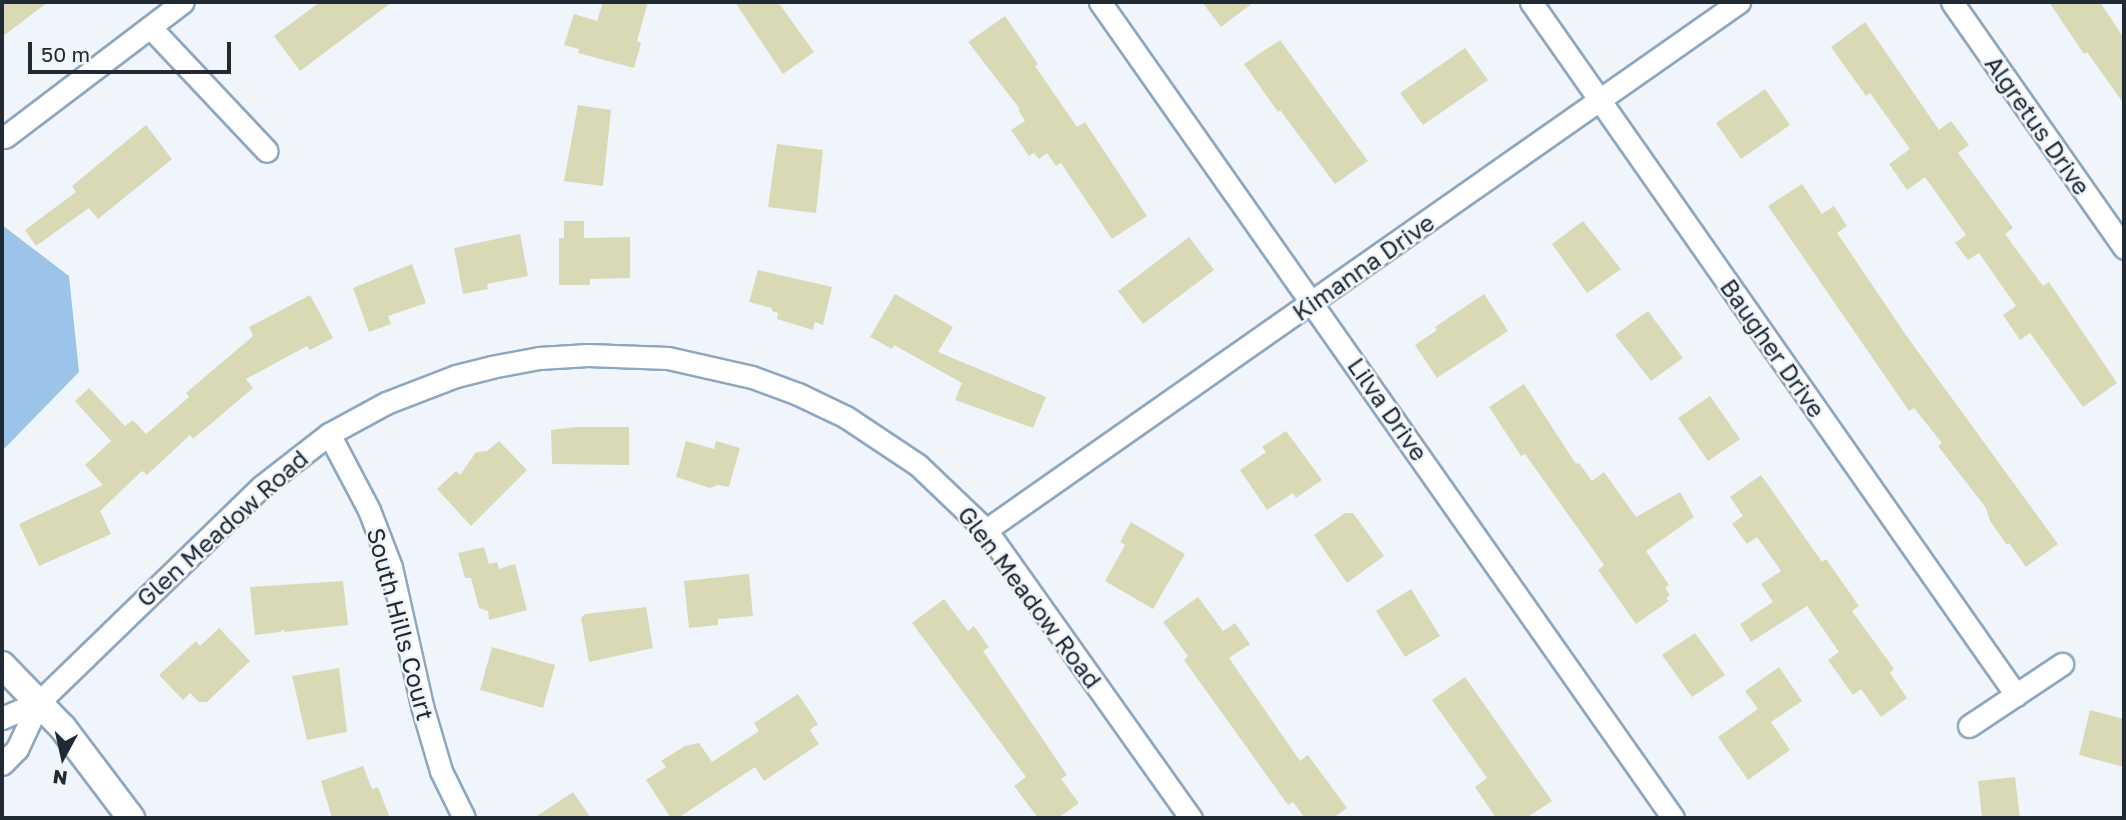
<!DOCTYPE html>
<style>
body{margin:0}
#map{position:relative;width:2126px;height:820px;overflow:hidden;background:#f0f5fb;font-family:"Golos Text",sans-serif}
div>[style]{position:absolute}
.forest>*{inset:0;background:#9cc3e8}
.building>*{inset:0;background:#dad9b6}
.roads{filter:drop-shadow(2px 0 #8da7c0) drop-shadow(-2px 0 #8da7c0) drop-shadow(0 2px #8da7c0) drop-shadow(0 -2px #8da7c0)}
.minor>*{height:21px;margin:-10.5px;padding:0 10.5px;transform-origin:10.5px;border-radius:10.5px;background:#fff}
.tertiary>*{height:26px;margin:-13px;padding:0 13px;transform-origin:13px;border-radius:13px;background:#fff}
span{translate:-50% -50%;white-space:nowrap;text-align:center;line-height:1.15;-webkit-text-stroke:5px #f0f5fb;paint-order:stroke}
.street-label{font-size:24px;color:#202a34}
.frame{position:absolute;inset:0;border:4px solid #202a34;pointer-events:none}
.north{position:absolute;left:28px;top:722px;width:70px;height:70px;-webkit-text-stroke:5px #f0f5fb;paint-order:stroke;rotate:188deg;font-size:19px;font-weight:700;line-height:28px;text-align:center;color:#202a34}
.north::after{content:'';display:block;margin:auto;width:24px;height:32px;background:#202a34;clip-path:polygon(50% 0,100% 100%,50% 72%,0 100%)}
.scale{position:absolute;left:28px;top:42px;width:203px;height:32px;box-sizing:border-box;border:4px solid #202a34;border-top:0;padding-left:9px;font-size:21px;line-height:24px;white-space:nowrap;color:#202a34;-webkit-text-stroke:5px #f0f5fb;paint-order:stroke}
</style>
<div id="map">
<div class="forest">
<div style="clip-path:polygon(2px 225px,69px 276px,79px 372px,2px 451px)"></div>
</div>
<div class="building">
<div style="clip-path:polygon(2px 2px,48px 2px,2px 37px)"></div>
<div style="clip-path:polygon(320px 2px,392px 2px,300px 71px,274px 36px)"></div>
<div style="clip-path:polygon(603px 2px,648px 2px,637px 41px,641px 43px,634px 68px,578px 53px,579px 49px,564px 45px,574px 14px,597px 21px)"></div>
<div style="clip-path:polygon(735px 2px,778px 2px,814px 52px,783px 74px)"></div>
<div style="clip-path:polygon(1202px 2px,1254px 2px,1221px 27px)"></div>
<div style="clip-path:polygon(2049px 2px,2100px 2px,2124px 38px,2124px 104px,2087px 52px,2084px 54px)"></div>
<div style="clip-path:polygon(1005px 16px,1038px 64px,1035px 66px,1077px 127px,1085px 122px,1147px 216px,1112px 239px,1061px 163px,1056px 166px,1047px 153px,1039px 159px,1034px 153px,1029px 156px,1011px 130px,1025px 121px,1018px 110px,1020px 109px,968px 42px)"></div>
<div style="clip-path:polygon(1865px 22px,1939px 130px,1951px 121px,1969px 145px,1958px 153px,2013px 228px,2005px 234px,2043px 286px,2049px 282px,2117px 383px,2083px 407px,2030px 333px,2020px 340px,2003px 315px,2016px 306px,1979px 253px,1968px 260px,1955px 243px,1966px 235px,1925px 177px,1907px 190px,1889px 164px,1910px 149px,1870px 93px,1866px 96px,1831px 47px)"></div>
<div style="clip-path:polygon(1280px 40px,1368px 161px,1335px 184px,1280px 110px,1278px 112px,1244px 64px)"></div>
<div style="clip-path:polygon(1465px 48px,1488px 80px,1423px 125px,1400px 93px)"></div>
<div style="clip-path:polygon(1765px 89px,1790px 125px,1741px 159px,1716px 123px)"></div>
<div style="clip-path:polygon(578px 105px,611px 110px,603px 186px,564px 181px)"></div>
<div style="clip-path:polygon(146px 125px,172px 159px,98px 219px,89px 208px,36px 246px,25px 230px,76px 192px,72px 186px)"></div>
<div style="clip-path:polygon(777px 144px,823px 150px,816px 213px,768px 207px)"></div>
<div style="clip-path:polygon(1802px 184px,1822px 214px,1834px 206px,1847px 226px,1837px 233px,1908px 338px,2058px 544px,2026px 567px,2009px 543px,2007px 545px,1990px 521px,1986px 508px,1938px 446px,1942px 443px,1914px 408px,1909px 411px,1768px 206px)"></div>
<div style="clip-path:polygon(564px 221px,584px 221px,584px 238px,630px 237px,630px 278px,590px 279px,590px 285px,559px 285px,559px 238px,564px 238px)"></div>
<div style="clip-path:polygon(1583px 221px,1621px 269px,1587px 293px,1552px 244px)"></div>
<div style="clip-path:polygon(520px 234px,528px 276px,487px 284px,488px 289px,463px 294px,454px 248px)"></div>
<div style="clip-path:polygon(1189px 237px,1214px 270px,1143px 324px,1118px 291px)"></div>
<div style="clip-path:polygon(412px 264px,426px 303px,388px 316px,391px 324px,369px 332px,353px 288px)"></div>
<div style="clip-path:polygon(758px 270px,832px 287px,823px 325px,815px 322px,813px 330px,777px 319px,778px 313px,772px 311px,772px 308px,749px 302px)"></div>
<div style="clip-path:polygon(895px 294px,953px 327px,938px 352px,1046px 397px,1033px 428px,955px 400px,962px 383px,894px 345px,892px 349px,870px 337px)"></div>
<div style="clip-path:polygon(1484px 294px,1508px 331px,1437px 378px,1415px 345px,1437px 330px,1435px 327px)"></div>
<div style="clip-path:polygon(310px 295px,333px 338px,310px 350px,307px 346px,246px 379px,253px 388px,193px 439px,190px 435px,147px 475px,142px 471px,100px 511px,111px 534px,39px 566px,19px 524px,103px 485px,85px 465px,111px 441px,75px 401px,89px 388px,125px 426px,133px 420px,146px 434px,189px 397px,186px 393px,253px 336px,249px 327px)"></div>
<div style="clip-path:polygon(1648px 311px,1683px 358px,1651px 381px,1615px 335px)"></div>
<div style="clip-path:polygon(1524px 384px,1576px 464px,1579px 463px,1592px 481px,1604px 472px,1636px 517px,1680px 492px,1694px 517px,1646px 551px,1669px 585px,1665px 588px,1670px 595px,1666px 598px,1669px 601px,1636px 624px,1598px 570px,1604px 565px,1525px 454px,1521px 456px,1489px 407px)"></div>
<div style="clip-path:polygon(1710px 396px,1740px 439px,1708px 461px,1678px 418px)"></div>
<div style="clip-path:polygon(576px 427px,629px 427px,629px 465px,552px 464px,551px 430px)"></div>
<div style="clip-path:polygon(1286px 431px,1322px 480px,1296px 498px,1293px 493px,1267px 510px,1240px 470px,1266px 452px,1262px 447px)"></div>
<div style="clip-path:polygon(499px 441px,527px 470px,471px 526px,437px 489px,456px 471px,460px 475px,476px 452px,487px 451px)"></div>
<div style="clip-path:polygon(686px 441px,714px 449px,716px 441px,740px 448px,729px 487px,718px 485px,710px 488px,676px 477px)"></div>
<div style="clip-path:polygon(1761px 475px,1822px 562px,1826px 559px,1859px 606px,1852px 611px,1894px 669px,1890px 673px,1907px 698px,1881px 717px,1861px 689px,1853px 695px,1828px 660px,1839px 652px,1807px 606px,1751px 642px,1740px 624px,1773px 602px,1761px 584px,1781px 571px,1757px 537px,1747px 544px,1732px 524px,1743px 516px,1730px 497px)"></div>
<div style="clip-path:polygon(1345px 513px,1353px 513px,1384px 556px,1347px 583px,1314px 535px)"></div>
<div style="clip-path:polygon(1131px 522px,1185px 554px,1153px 609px,1105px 581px,1125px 545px,1120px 542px)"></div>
<div style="clip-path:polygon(484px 547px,489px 564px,497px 562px,499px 569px,515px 564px,527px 610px,489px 620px,488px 611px,479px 608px,471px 578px,465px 578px,458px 553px)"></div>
<div style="clip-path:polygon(749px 574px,753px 616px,718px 619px,718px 625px,689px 628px,684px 581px)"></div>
<div style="clip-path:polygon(343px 581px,348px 625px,284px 632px,284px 629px,280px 632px,255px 635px,250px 587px)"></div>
<div style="clip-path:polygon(1411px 589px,1440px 636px,1405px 657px,1376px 611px)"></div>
<div style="clip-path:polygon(1198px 597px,1223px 631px,1235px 623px,1250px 644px,1229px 658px,1300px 761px,1308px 755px,1347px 808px,1333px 818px,1305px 818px,1293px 802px,1288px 805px,1184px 660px,1188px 656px,1163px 622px)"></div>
<div style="clip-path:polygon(944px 599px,968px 631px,974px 626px,989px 647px,983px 651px,1067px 775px,1061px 779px,1079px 803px,1058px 818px,1038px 818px,1014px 786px,1026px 777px,912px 623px)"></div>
<div style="clip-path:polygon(646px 607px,653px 648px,589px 662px,581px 618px,585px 614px)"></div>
<div style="clip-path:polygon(219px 628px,250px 661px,207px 702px,199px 702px,190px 693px,183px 700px,159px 675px,196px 641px,200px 646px)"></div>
<div style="clip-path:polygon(1695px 633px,1725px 675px,1692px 697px,1662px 655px)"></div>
<div style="clip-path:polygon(492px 647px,555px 665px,543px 708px,480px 690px)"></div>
<div style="clip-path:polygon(1779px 667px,1802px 701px,1771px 722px,1790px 750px,1748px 780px,1718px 737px,1758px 709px,1745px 691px)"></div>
<div style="clip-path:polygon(339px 668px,347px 732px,307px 740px,292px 676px)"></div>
<div style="clip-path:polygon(1465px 677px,1552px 801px,1526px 818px,1496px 818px,1475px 787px,1487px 778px,1432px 700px)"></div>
<div style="clip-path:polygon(798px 694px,818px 724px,810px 730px,819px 744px,764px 781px,755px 767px,678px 818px,671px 818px,646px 780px,666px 767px,661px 761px,685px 746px,699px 743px,712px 762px,759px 731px,754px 723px)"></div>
<div style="clip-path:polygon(2090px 710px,2124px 719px,2124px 767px,2079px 755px)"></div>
<div style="clip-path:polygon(363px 766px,372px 789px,378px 787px,390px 818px,332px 818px,321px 781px)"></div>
<div style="clip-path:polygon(2015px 777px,2020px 818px,1982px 818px,1978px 781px)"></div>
<div style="clip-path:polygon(573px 792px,591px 818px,534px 818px)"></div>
</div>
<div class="roads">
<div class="minor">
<div style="left:1100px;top:2px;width:997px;rotate:54.92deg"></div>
<div style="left:1531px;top:2px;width:846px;rotate:55.01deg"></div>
<div style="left:1952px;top:2px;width:300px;rotate:55deg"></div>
<div style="left:150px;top:27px;width:170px;rotate:46.7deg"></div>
<div style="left:5px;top:137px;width:223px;rotate:-37.2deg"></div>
<div style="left:329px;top:434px;width:86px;rotate:62.2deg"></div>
<div style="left:369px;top:510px;width:61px;rotate:68.9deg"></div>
<div style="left:391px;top:567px;width:142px;rotate:77.4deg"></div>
<div style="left:422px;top:706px;width:68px;rotate:73.7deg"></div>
<div style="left:441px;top:771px;width:52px;rotate:63.9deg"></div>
<div style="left:986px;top:530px;width:920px;rotate:-35.04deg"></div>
<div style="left:2px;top:718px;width:40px;rotate:-23.4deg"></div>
<div style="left:1969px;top:726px;width:112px;rotate:-33.7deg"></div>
<div style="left:2px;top:764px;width:21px;rotate:-45deg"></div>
<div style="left:17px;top:749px;width:52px;rotate:-64.9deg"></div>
<div style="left:39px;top:702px;width:310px;rotate:-44.1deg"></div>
<div style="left:262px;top:486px;width:85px;rotate:-37.8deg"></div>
<div style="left:329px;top:434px;width:65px;rotate:-28.5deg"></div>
<div style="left:386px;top:403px;width:75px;rotate:-21.1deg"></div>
<div style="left:456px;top:376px;width:36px;rotate:-14deg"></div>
<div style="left:491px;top:367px;width:49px;rotate:-10.6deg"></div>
<div style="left:539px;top:358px;width:49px;rotate:-3.5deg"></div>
<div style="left:588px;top:355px;width:80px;rotate:2.1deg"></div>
<div style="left:668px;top:358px;width:86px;rotate:12.7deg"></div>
<div style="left:752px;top:377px;width:49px;rotate:20.3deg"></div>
<div style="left:798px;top:394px;width:53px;rotate:25.6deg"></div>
<div style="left:846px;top:417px;width:87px;rotate:33.7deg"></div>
<div style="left:918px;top:465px;width:94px;rotate:43.7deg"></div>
<div style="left:986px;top:530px;width:354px;rotate:54.6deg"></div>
</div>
<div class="tertiary">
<div style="left:2px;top:665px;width:88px;rotate:45.9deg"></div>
<div style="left:63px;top:728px;width:113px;rotate:52.9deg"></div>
</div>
</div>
<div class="street-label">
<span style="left:2038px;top:125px;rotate:55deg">Algretus Drive</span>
<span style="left:1363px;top:267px;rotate:-35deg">Kimanna Drive</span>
<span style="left:1773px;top:348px;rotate:55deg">Baugher Drive</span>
<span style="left:1388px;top:409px;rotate:55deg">Lilva Drive</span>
<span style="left:222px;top:528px;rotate:-42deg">Glen Meadow Road</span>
<span style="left:1030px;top:597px;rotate:53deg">Glen Meadow Road</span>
<span style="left:401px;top:624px;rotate:75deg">South Hills Court</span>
</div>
<div class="frame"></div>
<div class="north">N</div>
<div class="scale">50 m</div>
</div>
